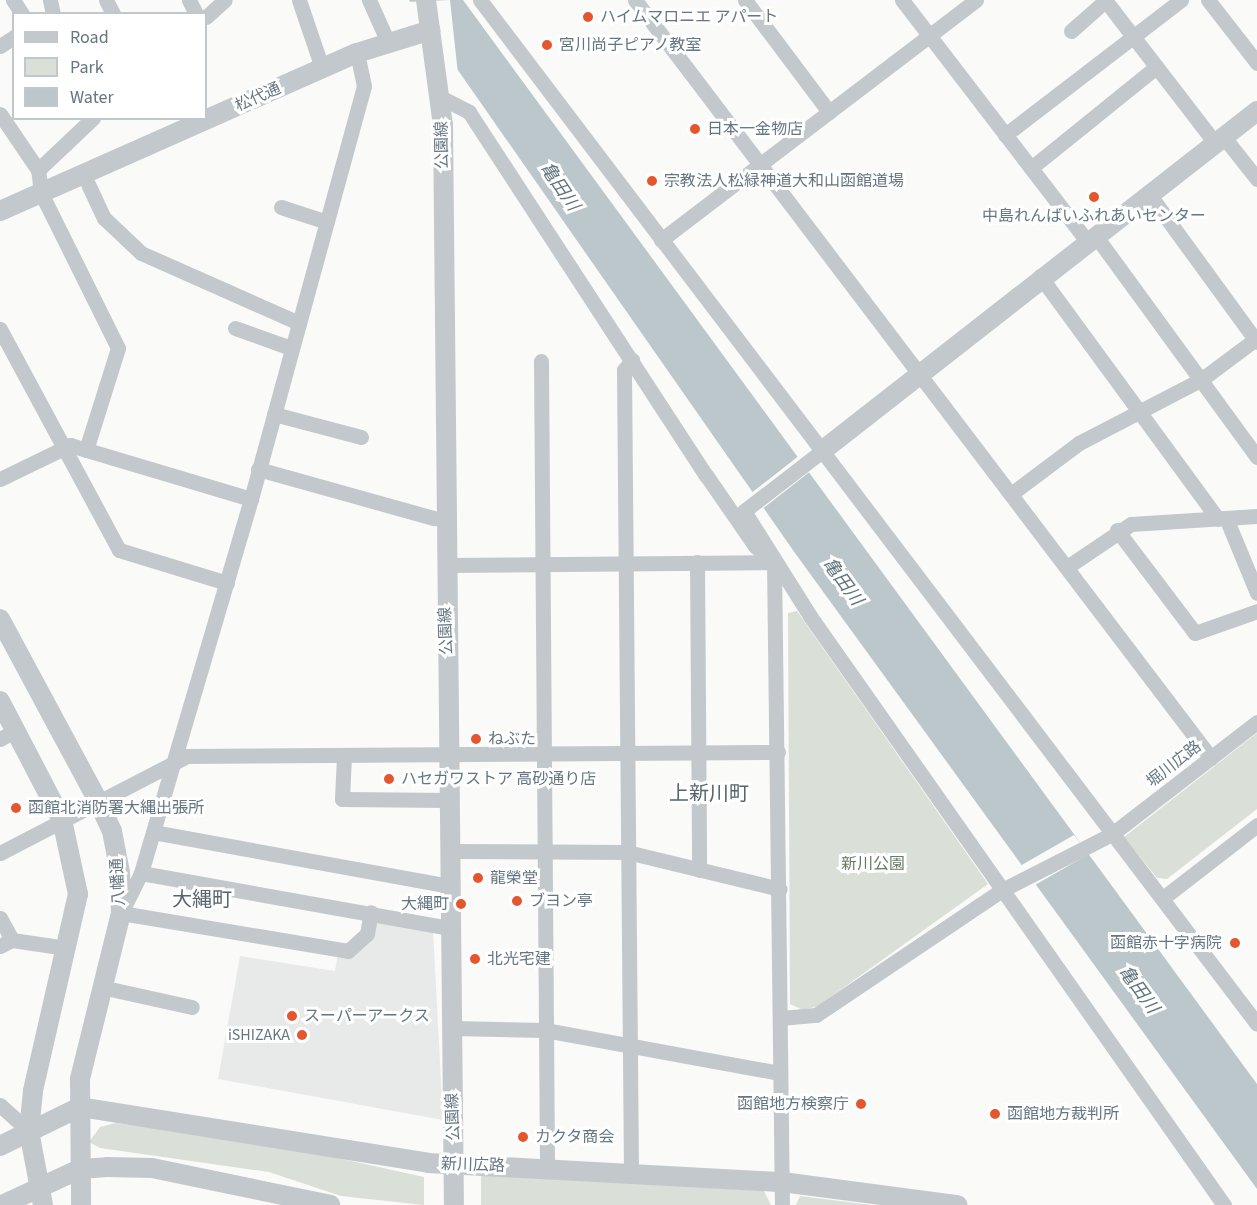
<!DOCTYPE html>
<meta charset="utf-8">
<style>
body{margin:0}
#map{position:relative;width:1257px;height:1205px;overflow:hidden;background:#fafaf8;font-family:"Source Sans 3","Noto Sans JP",sans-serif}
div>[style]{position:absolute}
.built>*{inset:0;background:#e8e9e9}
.green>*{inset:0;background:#dadfd7}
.water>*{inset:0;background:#bbc7cb}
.pier>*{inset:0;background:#fafaf8}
.minor>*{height:15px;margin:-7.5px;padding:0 7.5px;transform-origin:7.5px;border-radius:7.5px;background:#c3c8cc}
.tertiary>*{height:20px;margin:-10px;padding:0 10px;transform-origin:10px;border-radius:10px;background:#c3c8cc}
.dots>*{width:16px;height:16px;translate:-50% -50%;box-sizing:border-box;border:3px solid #fff;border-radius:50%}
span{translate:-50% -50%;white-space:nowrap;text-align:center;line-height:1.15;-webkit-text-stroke:6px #fff;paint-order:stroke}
.poi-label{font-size:16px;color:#657683}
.left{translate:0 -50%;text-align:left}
.right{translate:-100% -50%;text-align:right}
.street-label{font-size:16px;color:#657683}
.park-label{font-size:16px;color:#687a64}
.water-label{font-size:18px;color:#60757c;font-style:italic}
.quarter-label{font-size:20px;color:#57646e}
.legend{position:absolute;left:12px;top:12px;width:195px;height:108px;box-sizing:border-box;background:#fff;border:2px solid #c1c8cd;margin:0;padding:8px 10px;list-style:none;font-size:18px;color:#657683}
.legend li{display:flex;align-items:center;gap:12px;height:30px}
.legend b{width:30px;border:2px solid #c1c8cd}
</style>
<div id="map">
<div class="built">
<div style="clip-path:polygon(374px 915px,433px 929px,443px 1120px,218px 1079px,240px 956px,335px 971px,338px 953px,350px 953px)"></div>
</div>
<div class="green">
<div style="clip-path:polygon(797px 611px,988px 884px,818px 1006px,803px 1010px,790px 1004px,788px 613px)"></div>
<div style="clip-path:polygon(1257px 733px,1257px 809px,1167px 879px,1157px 878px,1124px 837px)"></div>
<div style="clip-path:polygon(116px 1123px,274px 1144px,424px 1177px,424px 1205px,341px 1196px,269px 1172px,100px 1148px,89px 1142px,100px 1127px)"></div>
<div style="clip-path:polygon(481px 1174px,764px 1191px,771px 1205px,481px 1205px)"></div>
<div style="clip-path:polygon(800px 1196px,872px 1205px,796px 1205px)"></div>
</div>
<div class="water">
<div style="clip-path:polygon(409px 0,463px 0,1257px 1084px,1257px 1189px,795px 553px)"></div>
</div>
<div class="pier">
<div style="clip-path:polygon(450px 0,458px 74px,406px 2px)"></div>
<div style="clip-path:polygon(800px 455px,812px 470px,761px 510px,750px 494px)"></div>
<div style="clip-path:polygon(1074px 835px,1089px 854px,1035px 885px,1020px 866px)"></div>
</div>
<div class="minor">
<div style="left:13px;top:0;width:17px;rotate:57deg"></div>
<div style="left:50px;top:0;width:14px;rotate:78deg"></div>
<div style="left:106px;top:0;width:16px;rotate:63deg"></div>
<div style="left:189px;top:0;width:16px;rotate:63deg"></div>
<div style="left:299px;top:0;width:72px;rotate:71.3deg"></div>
<div style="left:369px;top:0;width:44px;rotate:65.8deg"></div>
<div style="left:480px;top:0;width:1285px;rotate:52.81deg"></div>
<div style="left:635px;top:0;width:952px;rotate:52.77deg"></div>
<div style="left:745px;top:0;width:140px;rotate:53.1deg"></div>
<div style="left:902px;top:0;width:304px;rotate:52.5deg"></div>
<div style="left:1105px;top:0;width:180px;rotate:52.4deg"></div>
<div style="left:1208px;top:0;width:80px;rotate:52.1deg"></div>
<div style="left:206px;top:17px;width:25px;rotate:-42deg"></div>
<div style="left:1071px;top:31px;width:45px;rotate:-41.4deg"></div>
<div style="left:0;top:46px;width:17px;rotate:-33deg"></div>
<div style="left:357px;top:53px;width:34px;rotate:78deg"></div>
<div style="left:364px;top:86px;width:428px;rotate:105.3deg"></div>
<div style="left:251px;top:499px;width:390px;rotate:106.4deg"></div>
<div style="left:141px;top:873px;width:45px;rotate:116.6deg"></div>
<div style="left:121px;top:913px;width:230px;rotate:9.5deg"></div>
<div style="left:348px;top:951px;width:25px;rotate:-42deg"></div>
<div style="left:367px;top:934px;width:22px;rotate:-80deg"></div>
<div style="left:440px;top:97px;width:33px;rotate:27deg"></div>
<div style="left:469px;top:112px;width:434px;rotate:56.9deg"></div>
<div style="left:706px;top:475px;width:86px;rotate:55.4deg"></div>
<div style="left:755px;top:546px;width:25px;rotate:40deg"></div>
<div style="left:0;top:114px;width:68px;rotate:55.8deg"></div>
<div style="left:1005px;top:135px;width:222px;rotate:-37.5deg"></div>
<div style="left:1223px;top:136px;width:55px;rotate:51.7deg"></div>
<div style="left:1031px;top:168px;width:161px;rotate:-38.9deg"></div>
<div style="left:88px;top:184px;width:38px;rotate:65deg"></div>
<div style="left:104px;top:218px;width:51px;rotate:43.4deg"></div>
<div style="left:141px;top:253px;width:173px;rotate:23.9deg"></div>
<div style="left:1149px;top:194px;width:183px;rotate:53.9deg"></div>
<div style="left:281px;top:207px;width:48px;rotate:18.1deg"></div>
<div style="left:1095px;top:235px;width:275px;rotate:53.9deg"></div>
<div style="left:661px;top:240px;width:396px;rotate:-37.3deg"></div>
<div style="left:1040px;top:276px;width:301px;rotate:53.8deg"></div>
<div style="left:235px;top:328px;width:59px;rotate:19.7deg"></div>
<div style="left:0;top:329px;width:251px;rotate:61.7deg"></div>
<div style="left:119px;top:550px;width:113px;rotate:17deg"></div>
<div style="left:541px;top:361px;width:807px;rotate:89.57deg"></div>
<div style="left:274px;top:414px;width:90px;rotate:14.8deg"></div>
<div style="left:86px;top:450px;width:107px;rotate:-72.6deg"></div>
<div style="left:118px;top:348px;width:173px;rotate:-116.4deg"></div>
<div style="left:41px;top:193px;width:23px;rotate:-97deg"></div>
<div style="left:38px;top:170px;width:76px;rotate:-43.4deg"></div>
<div style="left:822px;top:451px;width:98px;rotate:142.4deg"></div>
<div style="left:744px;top:511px;width:124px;rotate:57.8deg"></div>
<div style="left:810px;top:616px;width:720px;rotate:54.9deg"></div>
<div style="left:258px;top:469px;width:183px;rotate:15.6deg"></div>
<div style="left:0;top:479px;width:78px;rotate:-25.9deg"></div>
<div style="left:70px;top:445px;width:189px;rotate:16.6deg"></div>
<div style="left:1011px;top:494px;width:85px;rotate:-36.9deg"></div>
<div style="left:1079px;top:443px;width:139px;rotate:-27.5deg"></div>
<div style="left:1202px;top:379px;width:69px;rotate:-36.7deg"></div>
<div style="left:1226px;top:518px;width:81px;rotate:67.5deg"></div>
<div style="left:1117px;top:530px;width:129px;rotate:52.9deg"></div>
<div style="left:1195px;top:633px;width:66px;rotate:-19.5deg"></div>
<div style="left:697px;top:562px;width:308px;rotate:89.6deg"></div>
<div style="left:774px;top:562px;width:643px;rotate:89.29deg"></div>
<div style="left:445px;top:565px;width:329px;rotate:-0.5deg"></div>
<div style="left:1067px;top:567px;width:77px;rotate:-33.9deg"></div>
<div style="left:1131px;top:524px;width:126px;rotate:-3.6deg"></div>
<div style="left:0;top:739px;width:18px;rotate:-29deg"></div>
<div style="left:344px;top:756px;width:43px;rotate:92.7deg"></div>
<div style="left:342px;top:799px;width:107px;rotate:0.5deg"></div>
<div style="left:153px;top:832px;width:301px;rotate:10.3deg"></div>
<div style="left:449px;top:851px;width:178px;rotate:0.3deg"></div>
<div style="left:627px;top:852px;width:157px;rotate:13.6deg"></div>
<div style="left:0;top:853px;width:211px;rotate:-27.4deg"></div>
<div style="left:187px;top:756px;width:591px;rotate:-0.39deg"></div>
<div style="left:141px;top:873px;width:314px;rotate:10.1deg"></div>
<div style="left:1163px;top:898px;width:119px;rotate:-37.8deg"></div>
<div style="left:0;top:918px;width:25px;rotate:61deg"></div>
<div style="left:0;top:946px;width:13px;rotate:-27deg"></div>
<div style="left:12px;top:940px;width:55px;rotate:8.4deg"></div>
<div style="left:101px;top:987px;width:93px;rotate:12.4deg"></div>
<div style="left:780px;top:1018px;width:36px;rotate:-5deg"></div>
<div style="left:816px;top:1015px;width:224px;rotate:-33.9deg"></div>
<div style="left:1002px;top:890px;width:123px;rotate:-27deg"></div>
<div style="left:1112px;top:834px;width:183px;rotate:-37.7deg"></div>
<div style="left:452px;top:1028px;width:93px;rotate:1.2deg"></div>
<div style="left:545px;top:1030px;width:239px;rotate:10.4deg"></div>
<div style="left:0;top:1105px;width:39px;rotate:42deg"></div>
<div style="left:631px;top:1172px;width:802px;rotate:-90.5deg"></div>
<div style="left:624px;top:370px;width:13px;rotate:-51deg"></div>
</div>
<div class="tertiary">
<div style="left:426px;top:0;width:126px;rotate:82.3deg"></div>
<div style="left:443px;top:125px;width:1080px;rotate:89.42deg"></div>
<div style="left:0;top:211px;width:390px;rotate:-23.9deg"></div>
<div style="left:357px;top:53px;width:77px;rotate:-17.3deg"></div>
<div style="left:822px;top:451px;width:552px;rotate:-38.01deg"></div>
<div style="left:0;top:619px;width:207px;rotate:61.7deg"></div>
<div style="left:98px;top:801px;width:33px;rotate:65deg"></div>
<div style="left:112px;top:831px;width:43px;rotate:79.2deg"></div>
<div style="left:120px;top:873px;width:40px;rotate:88.6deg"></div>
<div style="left:121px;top:913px;width:171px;rotate:103.9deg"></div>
<div style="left:80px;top:1079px;width:126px;rotate:89.5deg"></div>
<div style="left:0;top:701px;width:134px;rotate:62.5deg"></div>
<div style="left:62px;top:820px;width:76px;rotate:77.8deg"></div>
<div style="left:78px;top:894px;width:202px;rotate:102.9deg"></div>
<div style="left:33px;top:1091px;width:40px;rotate:95.7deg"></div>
<div style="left:29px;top:1131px;width:75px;rotate:79.3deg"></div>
<div style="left:0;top:1146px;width:89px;rotate:-26deg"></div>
<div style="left:80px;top:1107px;width:352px;rotate:9.1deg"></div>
<div style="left:428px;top:1163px;width:355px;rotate:3.1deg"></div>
<div style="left:782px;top:1182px;width:177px;rotate:7.5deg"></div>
<div style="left:2px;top:1205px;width:86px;rotate:-24.8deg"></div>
<div style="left:80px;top:1169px;width:27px;rotate:-4deg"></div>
<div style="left:107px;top:1167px;width:45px;rotate:1.3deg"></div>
<div style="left:152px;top:1168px;width:182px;rotate:11.7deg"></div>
</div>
<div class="dots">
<div style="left:588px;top:17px;background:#e4572e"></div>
<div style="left:547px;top:45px;background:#e4572e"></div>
<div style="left:695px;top:129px;background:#e4572e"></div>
<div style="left:652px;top:181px;background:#e4572e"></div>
<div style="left:1094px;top:197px;background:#e4572e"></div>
<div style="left:476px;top:739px;background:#e4572e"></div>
<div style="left:389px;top:779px;background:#e4572e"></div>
<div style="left:16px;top:808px;background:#e4572e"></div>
<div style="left:478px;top:878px;background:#e4572e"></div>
<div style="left:517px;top:901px;background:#e4572e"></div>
<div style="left:461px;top:904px;background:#e4572e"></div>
<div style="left:1235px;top:943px;background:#e4572e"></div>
<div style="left:475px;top:959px;background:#e4572e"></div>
<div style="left:292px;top:1016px;background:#e4572e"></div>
<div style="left:302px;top:1035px;background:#e4572e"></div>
<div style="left:861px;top:1104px;background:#e4572e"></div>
<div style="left:995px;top:1114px;background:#e4572e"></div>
<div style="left:523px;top:1137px;background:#e4572e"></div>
</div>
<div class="poi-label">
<span class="left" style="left:600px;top:17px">ハイムマロニエ アパート</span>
<span class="left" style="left:559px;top:45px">宮川尚子ピアノ教室</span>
<span class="left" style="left:707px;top:129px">日本一金物店</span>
<span class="left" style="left:664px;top:181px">宗教法人松緑神道大和山函館道場</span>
<span style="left:1094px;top:216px">中島れんばいふれあいセンター</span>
<span class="left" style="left:488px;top:739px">ねぶた</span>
<span class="left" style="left:401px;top:779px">ハセガワストア 高砂通り店</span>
<span class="left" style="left:28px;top:808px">函館北消防署大縄出張所</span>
<span class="left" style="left:490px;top:878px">龍榮堂</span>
<span class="left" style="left:529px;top:901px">ブヨン亭</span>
<span class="right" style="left:449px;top:904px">大縄町</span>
<span class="right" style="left:1222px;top:943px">函館赤十字病院</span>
<span class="left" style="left:487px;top:959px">北光宅建</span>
<span class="left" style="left:304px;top:1016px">スーパーアークス</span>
<span class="right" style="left:290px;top:1035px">iSHIZAKA</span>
<span class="right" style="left:849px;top:1104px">函館地方検察庁</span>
<span class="left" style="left:1007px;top:1114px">函館地方裁判所</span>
<span class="left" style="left:535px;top:1137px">カクタ商会</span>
</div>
<div class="street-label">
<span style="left:258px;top:97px;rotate:-24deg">松代通</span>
<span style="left:442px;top:145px;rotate:-91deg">公園線</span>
<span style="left:446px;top:631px;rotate:-92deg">公園線</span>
<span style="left:1174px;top:764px;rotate:-38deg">堀川広路</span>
<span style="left:118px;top:882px;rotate:-93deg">八幡通</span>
<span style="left:453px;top:1117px;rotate:-92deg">公園線</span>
<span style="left:473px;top:1165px;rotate:2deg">新川広路</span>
</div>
<div class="park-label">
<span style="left:873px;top:864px">新川公園</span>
</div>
<div class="water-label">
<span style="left:559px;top:187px;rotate:56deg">亀田川</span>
<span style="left:842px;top:582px;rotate:54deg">亀田川</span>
<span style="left:1138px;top:990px;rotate:54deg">亀田川</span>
</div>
<div class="quarter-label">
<span style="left:709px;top:794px">上新川町</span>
<span style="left:202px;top:900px">大縄町</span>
</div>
<ul class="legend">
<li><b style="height:8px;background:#c3c8cc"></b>Road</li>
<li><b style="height:16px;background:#dadfd7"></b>Park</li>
<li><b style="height:16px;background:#bbc7cb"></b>Water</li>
</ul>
</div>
